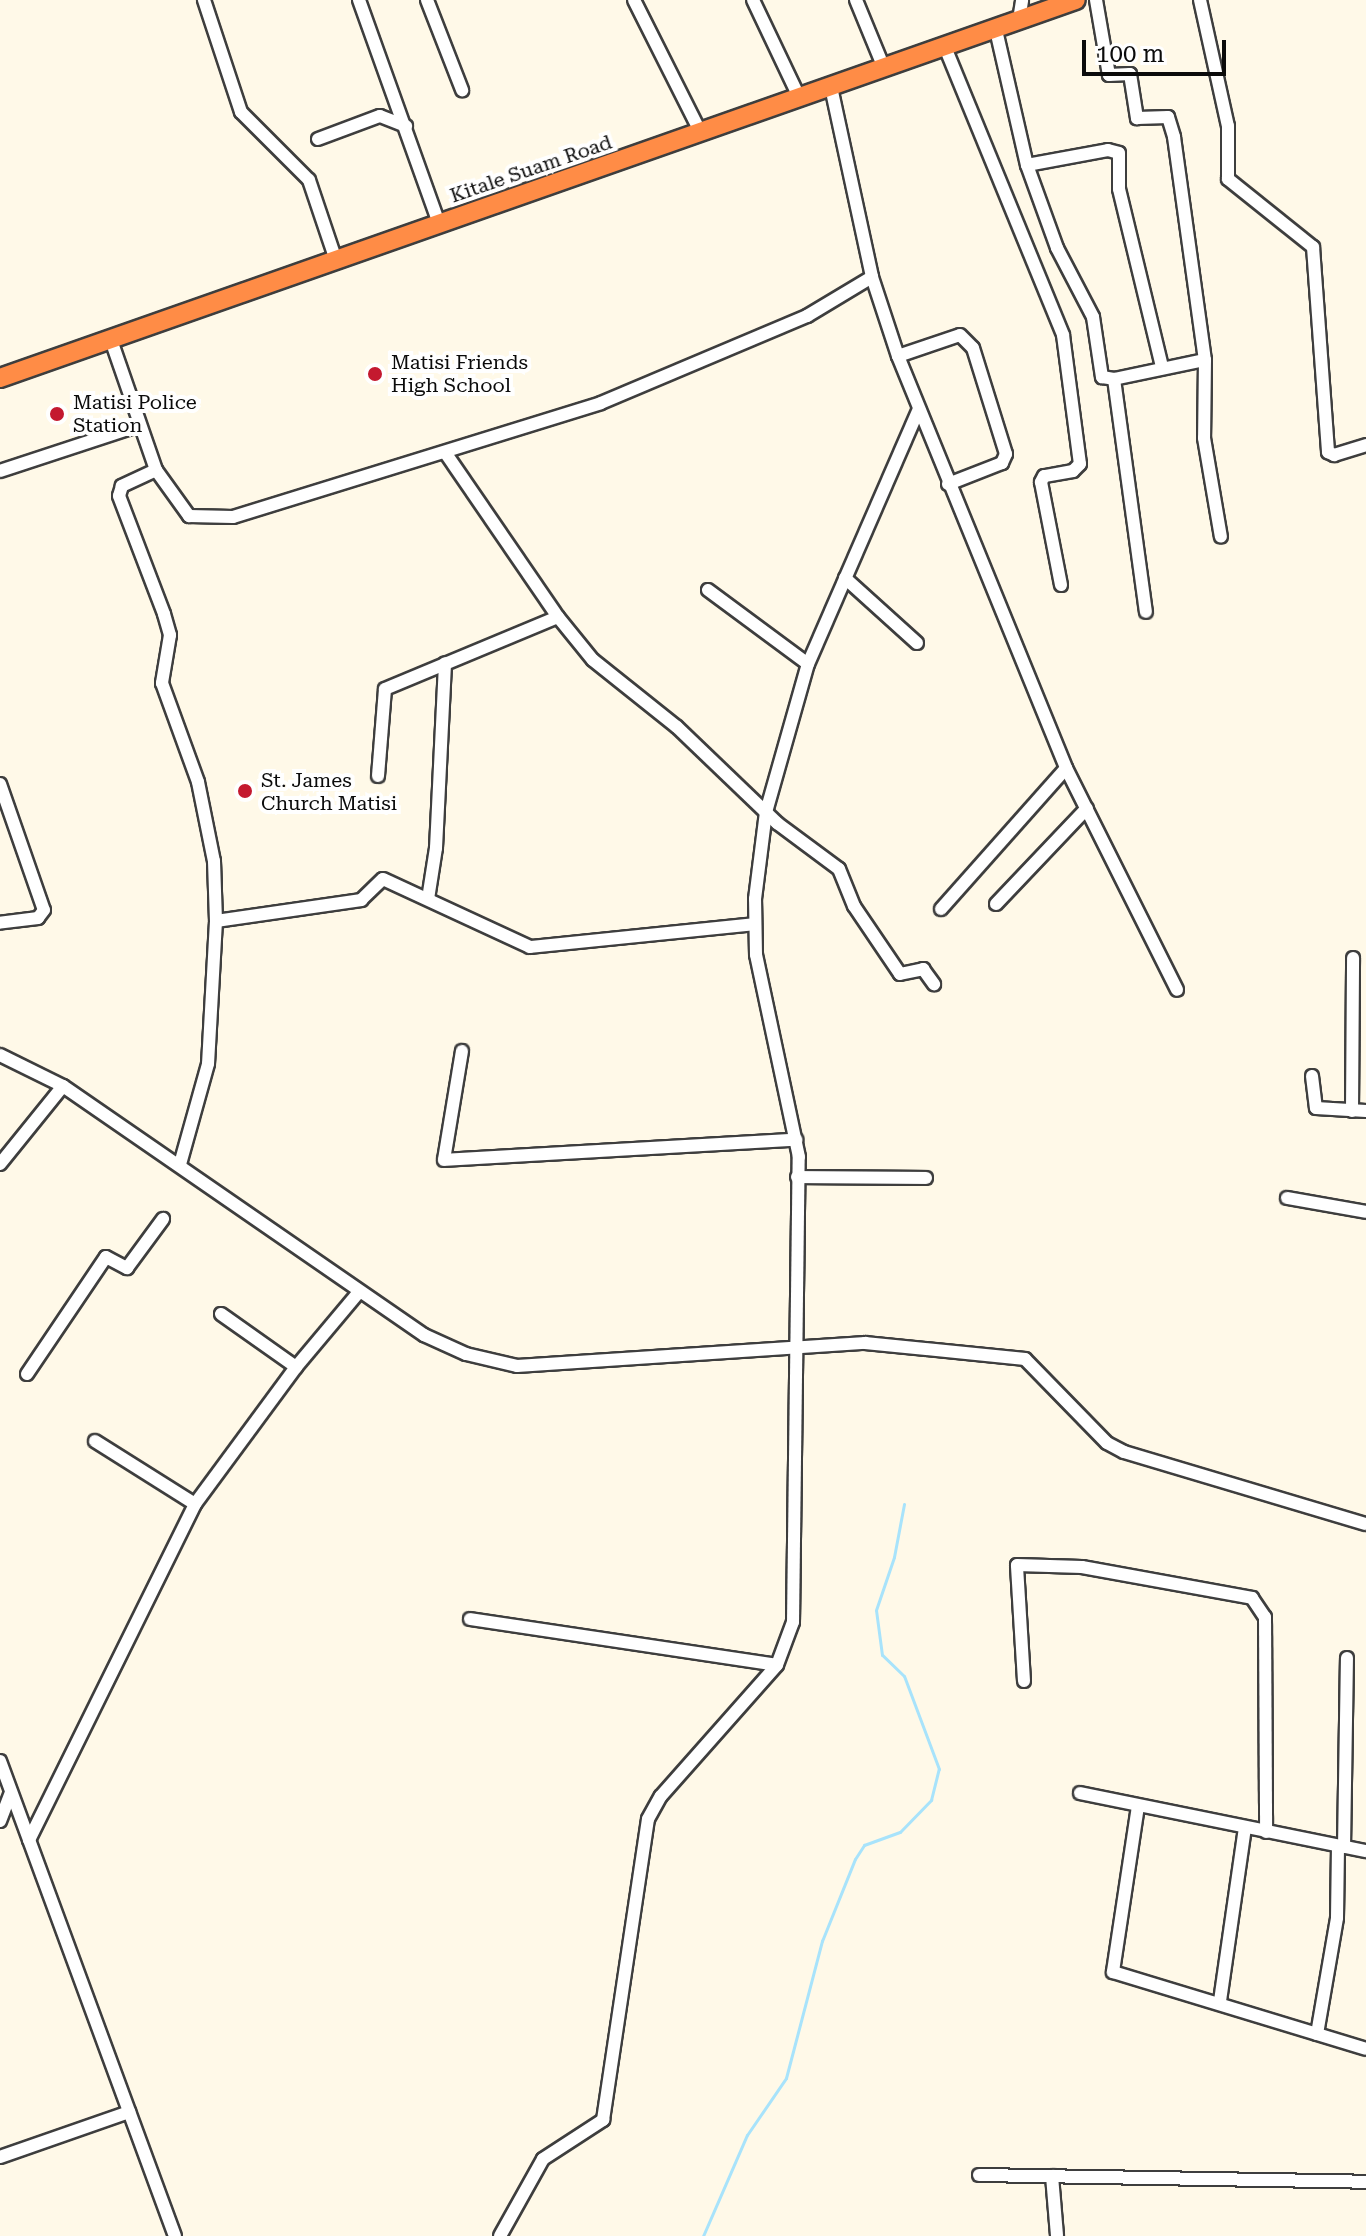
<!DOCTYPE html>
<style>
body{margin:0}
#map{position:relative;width:1366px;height:2236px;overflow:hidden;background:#fff9e8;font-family:"Roboto Serif",serif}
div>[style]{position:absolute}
.stream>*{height:3px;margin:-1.5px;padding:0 1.5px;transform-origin:1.5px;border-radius:1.5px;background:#a8e3fb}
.roads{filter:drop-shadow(2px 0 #3e3e3e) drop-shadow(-2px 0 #3e3e3e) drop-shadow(0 2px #3e3e3e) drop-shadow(0 -2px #3e3e3e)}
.minor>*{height:12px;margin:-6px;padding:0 6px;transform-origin:6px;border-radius:6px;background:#fff}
.highway>*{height:18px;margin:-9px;padding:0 9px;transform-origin:9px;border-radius:9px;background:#ff8c46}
.dots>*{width:22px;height:22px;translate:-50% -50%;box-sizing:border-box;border:4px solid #fff;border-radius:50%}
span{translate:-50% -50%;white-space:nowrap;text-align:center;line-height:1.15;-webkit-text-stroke:8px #fff;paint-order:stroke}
.street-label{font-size:20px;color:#0b0b0b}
.poi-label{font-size:20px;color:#0b0b0b}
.left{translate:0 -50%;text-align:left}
.scale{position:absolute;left:1082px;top:40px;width:144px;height:36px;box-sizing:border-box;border:4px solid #0b0b0b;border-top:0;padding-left:10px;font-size:24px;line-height:28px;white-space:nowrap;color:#0b0b0b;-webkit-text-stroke:6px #fff;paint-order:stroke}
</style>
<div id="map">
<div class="stream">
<div style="left:703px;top:2236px;width:110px;rotate:-66.5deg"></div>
<div style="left:747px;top:2135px;width:69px;rotate:-55.6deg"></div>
<div style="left:786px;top:2078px;width:142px;rotate:-75.3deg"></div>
<div style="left:822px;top:1941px;width:88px;rotate:-68.1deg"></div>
<div style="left:855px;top:1859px;width:17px;rotate:-57deg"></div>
<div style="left:864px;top:1845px;width:38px;rotate:-20deg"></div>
<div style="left:900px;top:1832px;width:45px;rotate:-45.9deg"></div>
<div style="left:931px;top:1800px;width:32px;rotate:-76deg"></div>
<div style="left:939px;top:1769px;width:99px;rotate:-110.6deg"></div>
<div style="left:904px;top:1676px;width:30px;rotate:-136deg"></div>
<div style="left:882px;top:1655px;width:45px;rotate:-97.6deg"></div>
<div style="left:876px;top:1610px;width:56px;rotate:-71.2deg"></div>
<div style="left:894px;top:1557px;width:54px;rotate:-79.3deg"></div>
</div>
<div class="roads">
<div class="minor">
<div style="left:204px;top:0;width:118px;rotate:71.7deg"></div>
<div style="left:241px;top:112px;width:96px;rotate:45deg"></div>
<div style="left:309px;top:180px;width:84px;rotate:71.4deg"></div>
<div style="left:359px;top:0;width:238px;rotate:70.3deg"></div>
<div style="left:427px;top:0;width:97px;rotate:68.7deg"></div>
<div style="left:634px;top:0;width:149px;rotate:63.3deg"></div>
<div style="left:753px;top:0;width:107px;rotate:64.6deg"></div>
<div style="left:856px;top:0;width:74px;rotate:67.6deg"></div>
<div style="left:1096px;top:0;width:76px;rotate:80.2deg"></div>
<div style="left:1109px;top:75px;width:21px;rotate:-3deg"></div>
<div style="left:1130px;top:74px;width:45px;rotate:81deg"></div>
<div style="left:1137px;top:118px;width:31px;rotate:-2deg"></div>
<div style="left:1168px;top:117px;width:21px;rotate:73deg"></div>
<div style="left:1174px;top:137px;width:225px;rotate:82.1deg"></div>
<div style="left:1205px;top:360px;width:78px;rotate:90.7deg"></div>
<div style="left:1204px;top:438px;width:100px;rotate:80.3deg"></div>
<div style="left:1200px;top:0;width:129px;rotate:77.5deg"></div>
<div style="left:1228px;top:126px;width:53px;rotate:90deg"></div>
<div style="left:1228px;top:179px;width:109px;rotate:38.7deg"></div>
<div style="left:1313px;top:247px;width:206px;rotate:85.8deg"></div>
<div style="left:1328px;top:452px;width:7px;rotate:27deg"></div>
<div style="left:1334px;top:455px;width:34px;rotate:-17deg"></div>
<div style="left:1019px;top:20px;width:20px;rotate:-81deg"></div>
<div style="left:996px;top:30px;width:139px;rotate:77.1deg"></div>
<div style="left:1027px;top:165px;width:88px;rotate:70.1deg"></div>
<div style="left:1057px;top:248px;width:78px;rotate:62.4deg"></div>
<div style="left:1093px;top:317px;width:61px;rotate:81.5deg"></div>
<div style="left:1102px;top:377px;width:12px;rotate:9deg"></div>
<div style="left:1114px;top:379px;width:235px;rotate:82.2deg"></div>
<div style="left:945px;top:47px;width:311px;rotate:67.7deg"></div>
<div style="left:1063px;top:335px;width:130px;rotate:82.5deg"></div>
<div style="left:1080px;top:464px;width:10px;rotate:135deg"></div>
<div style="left:1073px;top:471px;width:29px;rotate:170deg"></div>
<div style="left:1044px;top:476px;width:7px;rotate:117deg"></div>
<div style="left:1041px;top:482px;width:105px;rotate:79deg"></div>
<div style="left:831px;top:87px;width:194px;rotate:77.8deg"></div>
<div style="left:872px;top:277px;width:83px;rotate:71.8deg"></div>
<div style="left:898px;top:356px;width:445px;rotate:67.8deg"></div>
<div style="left:1066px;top:768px;width:248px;rotate:63.4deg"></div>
<div style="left:318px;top:139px;width:66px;rotate:-20.4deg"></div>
<div style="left:380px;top:116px;width:28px;rotate:21deg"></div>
<div style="left:1027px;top:165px;width:82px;rotate:-10.5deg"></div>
<div style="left:1108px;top:150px;width:11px;rotate:15deg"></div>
<div style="left:1119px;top:153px;width:36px;rotate:90deg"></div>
<div style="left:1119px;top:189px;width:183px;rotate:76.4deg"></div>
<div style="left:111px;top:340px;width:138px;rotate:70.9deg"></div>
<div style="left:156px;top:470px;width:38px;rotate:155deg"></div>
<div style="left:122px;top:486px;width:10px;rotate:107deg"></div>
<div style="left:119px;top:496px;width:126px;rotate:69.1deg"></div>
<div style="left:164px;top:614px;width:22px;rotate:74deg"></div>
<div style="left:170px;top:635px;width:49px;rotate:99.5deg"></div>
<div style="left:162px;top:683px;width:105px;rotate:70deg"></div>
<div style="left:198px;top:782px;width:81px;rotate:78.6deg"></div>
<div style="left:214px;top:861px;width:60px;rotate:88.1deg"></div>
<div style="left:216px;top:921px;width:143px;rotate:93.2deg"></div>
<div style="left:208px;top:1064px;width:104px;rotate:105.6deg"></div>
<div style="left:898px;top:356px;width:65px;rotate:-18.7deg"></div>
<div style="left:960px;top:335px;width:18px;rotate:45deg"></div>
<div style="left:973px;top:348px;width:111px;rotate:72.7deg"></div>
<div style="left:1006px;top:454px;width:10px;rotate:114deg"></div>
<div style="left:1002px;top:463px;width:58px;rotate:158.7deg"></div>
<div style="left:1114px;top:379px;width:93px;rotate:-11.8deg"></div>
<div style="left:447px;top:455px;width:196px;rotate:55.6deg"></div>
<div style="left:558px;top:617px;width:55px;rotate:50.9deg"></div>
<div style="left:593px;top:660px;width:107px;rotate:38.6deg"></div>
<div style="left:677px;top:727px;width:139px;rotate:43.8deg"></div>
<div style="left:777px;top:823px;width:77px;rotate:36.6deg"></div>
<div style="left:839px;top:869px;width:40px;rotate:68deg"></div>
<div style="left:854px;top:906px;width:82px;rotate:55.9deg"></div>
<div style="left:900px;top:974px;width:24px;rotate:-12deg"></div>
<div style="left:923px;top:969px;width:19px;rotate:54deg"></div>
<div style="left:156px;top:470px;width:57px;rotate:54.3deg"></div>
<div style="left:189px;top:516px;width:44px;rotate:1.3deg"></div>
<div style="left:233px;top:517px;width:385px;rotate:-17.2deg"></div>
<div style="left:601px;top:403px;width:224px;rotate:-22.9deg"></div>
<div style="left:807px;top:316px;width:76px;rotate:-31deg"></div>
<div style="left:0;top:471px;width:147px;rotate:-18.2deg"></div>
<div style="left:845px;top:578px;width:97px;rotate:42.1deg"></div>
<div style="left:708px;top:590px;width:124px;rotate:36.5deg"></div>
<div style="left:378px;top:776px;width:87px;rotate:-85.4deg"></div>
<div style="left:385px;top:689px;width:187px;rotate:-22.6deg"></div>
<div style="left:0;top:784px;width:133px;rotate:70.8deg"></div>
<div style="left:44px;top:910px;width:10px;rotate:127deg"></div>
<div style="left:38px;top:918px;width:38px;rotate:173deg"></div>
<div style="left:428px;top:899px;width:52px;rotate:-81.1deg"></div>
<div style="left:436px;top:848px;width:185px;rotate:-87.2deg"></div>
<div style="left:996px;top:904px;width:132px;rotate:-46.5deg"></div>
<div style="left:941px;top:909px;width:188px;rotate:-48.4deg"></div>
<div style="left:216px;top:921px;width:147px;rotate:-8.2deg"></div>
<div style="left:361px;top:900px;width:30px;rotate:-44deg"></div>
<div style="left:383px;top:879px;width:162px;rotate:24.8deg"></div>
<div style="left:530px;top:947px;width:226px;rotate:-5.8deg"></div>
<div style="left:462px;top:1051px;width:110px;rotate:99.4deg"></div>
<div style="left:444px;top:1160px;width:353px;rotate:-3.3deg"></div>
<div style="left:0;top:1055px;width:70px;rotate:26.2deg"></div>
<div style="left:63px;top:1086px;width:439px;rotate:34.6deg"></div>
<div style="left:424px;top:1335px;width:46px;rotate:24.3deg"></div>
<div style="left:466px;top:1354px;width:52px;rotate:13.2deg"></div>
<div style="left:517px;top:1366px;width:349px;rotate:-3.8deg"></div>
<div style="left:865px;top:1343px;width:161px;rotate:5.7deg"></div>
<div style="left:1025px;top:1359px;width:117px;rotate:45.7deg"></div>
<div style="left:1107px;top:1443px;width:19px;rotate:28deg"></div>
<div style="left:1124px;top:1452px;width:252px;rotate:16.6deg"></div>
<div style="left:1312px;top:1076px;width:32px;rotate:83deg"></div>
<div style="left:1316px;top:1108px;width:50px;rotate:3.4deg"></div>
<div style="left:1352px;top:1111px;width:153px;rotate:-89.6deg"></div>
<div style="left:0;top:1164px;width:100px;rotate:-51.1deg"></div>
<div style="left:797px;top:1177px;width:129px;rotate:0.4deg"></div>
<div style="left:1287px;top:1198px;width:80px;rotate:10deg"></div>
<div style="left:221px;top:1314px;width:92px;rotate:35.2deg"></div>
<div style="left:27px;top:1374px;width:141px;rotate:-56deg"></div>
<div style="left:106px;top:1257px;width:24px;rotate:28deg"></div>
<div style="left:127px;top:1268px;width:61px;rotate:-53.7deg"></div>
<div style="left:95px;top:1441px;width:118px;rotate:32.2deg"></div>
<div style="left:470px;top:1619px;width:310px;rotate:8.5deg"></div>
<div style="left:1024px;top:1681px;width:116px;rotate:-93.5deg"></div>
<div style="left:1017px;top:1565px;width:65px;rotate:1.8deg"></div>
<div style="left:1082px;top:1567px;width:173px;rotate:10.3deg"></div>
<div style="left:1252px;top:1598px;width:23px;rotate:56deg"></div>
<div style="left:1265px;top:1617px;width:215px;rotate:89.7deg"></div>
<div style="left:0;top:1761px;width:506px;rotate:69.78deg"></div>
<div style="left:1080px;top:1793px;width:292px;rotate:11.5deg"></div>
<div style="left:1138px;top:1806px;width:168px;rotate:98.6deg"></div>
<div style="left:1113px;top:1972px;width:264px;rotate:16.9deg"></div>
<div style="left:0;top:1821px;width:30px;rotate:-69deg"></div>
<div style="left:29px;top:1840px;width:375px;rotate:-63.7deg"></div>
<div style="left:195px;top:1504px;width:170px;rotate:-53.6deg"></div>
<div style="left:296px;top:1367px;width:98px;rotate:-50deg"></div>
<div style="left:1344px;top:1847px;width:189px;rotate:-89.1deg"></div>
<div style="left:1220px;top:2001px;width:175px;rotate:-81.8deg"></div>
<div style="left:1317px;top:2034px;width:118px;rotate:-80.2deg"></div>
<div style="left:1337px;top:1918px;width:72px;rotate:-89.2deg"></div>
<div style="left:0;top:2157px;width:137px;rotate:-19.2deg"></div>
<div style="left:979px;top:2175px;width:387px;rotate:1deg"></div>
<div style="left:1052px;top:2176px;width:60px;rotate:85.2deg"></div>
<div style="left:500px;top:2236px;width:88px;rotate:-60.8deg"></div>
<div style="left:543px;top:2159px;width:72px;rotate:-33deg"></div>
<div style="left:603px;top:2120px;width:304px;rotate:-81.5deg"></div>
<div style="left:648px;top:1819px;width:26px;rotate:-61deg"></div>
<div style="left:661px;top:1796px;width:175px;rotate:-48.5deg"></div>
<div style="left:777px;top:1665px;width:46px;rotate:-69.6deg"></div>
<div style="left:793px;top:1622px;width:465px;rotate:-89.3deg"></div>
<div style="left:799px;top:1157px;width:207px;rotate:-102deg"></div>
<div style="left:756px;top:955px;width:56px;rotate:-91deg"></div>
<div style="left:755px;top:899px;width:88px;rotate:-82.8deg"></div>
<div style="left:766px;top:812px;width:154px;rotate:-74.2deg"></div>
<div style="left:808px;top:664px;width:278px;rotate:-66.5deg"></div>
</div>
<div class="highway">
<div style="left:0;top:378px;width:1140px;rotate:-19.36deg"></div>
</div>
</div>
<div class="dots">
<div style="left:375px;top:374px;background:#c4192f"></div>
<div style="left:57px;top:414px;background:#c4192f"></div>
<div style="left:245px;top:791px;background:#c4192f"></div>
</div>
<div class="street-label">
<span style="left:531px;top:169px;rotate:-19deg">Kitale Suam Road</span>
</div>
<div class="poi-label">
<span class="left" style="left:391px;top:374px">Matisi Friends<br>High School</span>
<span class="left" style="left:73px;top:414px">Matisi Police<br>Station</span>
<span class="left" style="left:261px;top:792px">St. James<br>Church Matisi</span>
</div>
<div class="scale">100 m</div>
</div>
